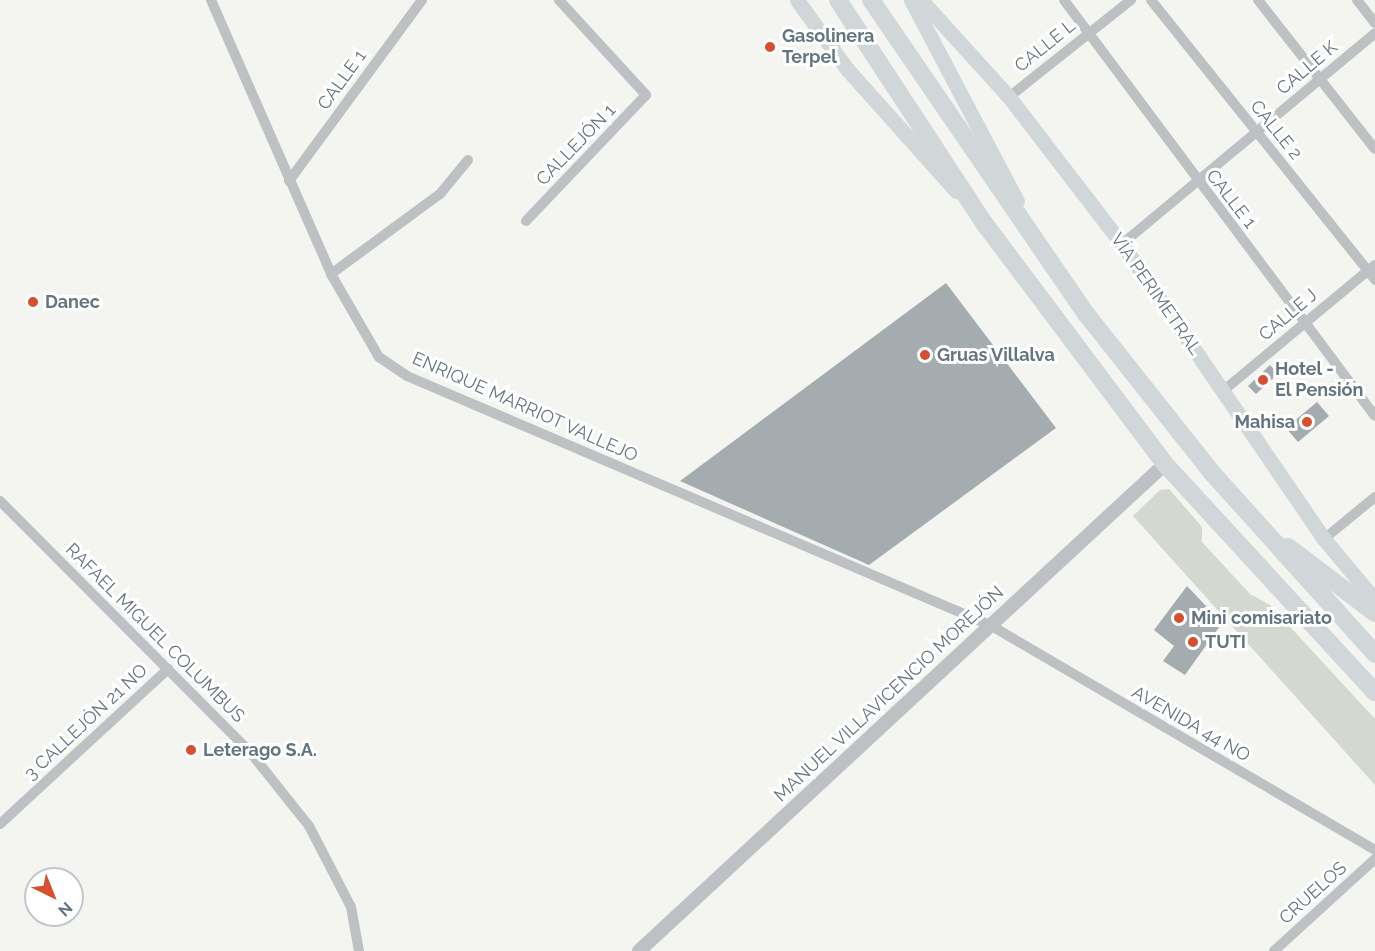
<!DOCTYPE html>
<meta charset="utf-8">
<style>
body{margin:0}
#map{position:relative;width:1375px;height:951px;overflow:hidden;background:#f4f4f0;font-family:Raleway,sans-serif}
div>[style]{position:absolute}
.green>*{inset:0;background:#d3d9d0}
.building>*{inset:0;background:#a4acb0}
.minor>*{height:10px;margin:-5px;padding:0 5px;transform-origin:5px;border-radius:5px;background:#bdc1c4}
.tertiary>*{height:14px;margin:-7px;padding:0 7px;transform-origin:7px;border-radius:7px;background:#bdc1c4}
.secondary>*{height:15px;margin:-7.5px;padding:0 7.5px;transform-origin:7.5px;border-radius:7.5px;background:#d1d6d9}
.trunk>*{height:18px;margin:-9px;padding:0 9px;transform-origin:9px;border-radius:9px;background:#d1d6d9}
.dots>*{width:16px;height:16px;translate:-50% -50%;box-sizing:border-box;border:3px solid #fff;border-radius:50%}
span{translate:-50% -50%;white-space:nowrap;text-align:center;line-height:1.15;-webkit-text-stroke:6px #fff;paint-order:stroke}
.poi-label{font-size:18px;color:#65757f;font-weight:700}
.left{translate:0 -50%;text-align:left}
.right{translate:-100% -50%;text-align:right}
.street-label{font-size:18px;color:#65757f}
.north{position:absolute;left:24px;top:867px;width:60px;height:60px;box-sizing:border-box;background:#fff;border:2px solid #c1c8cc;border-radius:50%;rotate:137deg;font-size:16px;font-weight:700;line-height:24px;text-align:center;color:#65757f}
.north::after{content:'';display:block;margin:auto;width:21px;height:27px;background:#d64f2f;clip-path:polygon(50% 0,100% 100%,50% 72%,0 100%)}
</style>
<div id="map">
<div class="green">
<div style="clip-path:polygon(1169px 489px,1202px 527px,1202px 542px,1250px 594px,1270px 605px,1375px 719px,1375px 785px,1133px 516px,1160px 490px)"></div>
</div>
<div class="building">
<div style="clip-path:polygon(946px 283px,1056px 428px,869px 565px,680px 481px)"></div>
<div style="clip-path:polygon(1270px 365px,1278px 374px,1256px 394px,1248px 386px)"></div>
<div style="clip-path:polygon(1317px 402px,1329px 416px,1298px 442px,1286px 428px)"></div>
<div style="clip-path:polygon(1187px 586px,1222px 623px,1185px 675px,1163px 661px,1174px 646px,1154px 630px)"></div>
</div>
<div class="minor">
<div style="left:211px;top:0;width:299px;rotate:66.3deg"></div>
<div style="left:331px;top:274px;width:96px;rotate:60deg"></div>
<div style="left:379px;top:357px;width:34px;rotate:34deg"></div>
<div style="left:407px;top:376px;width:634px;rotate:23.13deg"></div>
<div style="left:990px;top:625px;width:446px;rotate:30.3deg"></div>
<div style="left:1064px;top:0;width:519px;rotate:53.22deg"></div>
<div style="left:1151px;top:0;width:359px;rotate:51.3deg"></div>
<div style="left:1258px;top:0;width:189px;rotate:51.9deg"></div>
<div style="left:1357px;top:0;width:29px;rotate:52deg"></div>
<div style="left:1009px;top:97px;width:156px;rotate:-38.5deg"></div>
<div style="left:289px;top:181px;width:225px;rotate:-53.7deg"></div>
<div style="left:526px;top:221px;width:174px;rotate:-46.4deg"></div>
<div style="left:646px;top:95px;width:129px;rotate:-132.5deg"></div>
<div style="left:1122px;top:244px;width:329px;rotate:-39.8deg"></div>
<div style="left:331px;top:274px;width:135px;rotate:-36.3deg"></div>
<div style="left:440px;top:194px;width:44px;rotate:-50.5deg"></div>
<div style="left:1223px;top:391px;width:197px;rotate:-39.7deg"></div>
<div style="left:0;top:501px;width:354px;rotate:45.1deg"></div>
<div style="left:250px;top:752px;width:95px;rotate:51.4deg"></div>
<div style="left:309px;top:826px;width:91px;rotate:62.6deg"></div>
<div style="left:351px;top:907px;width:45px;rotate:79.7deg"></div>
<div style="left:1324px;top:539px;width:66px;rotate:-39.5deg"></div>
<div style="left:0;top:824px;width:229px;rotate:-42.7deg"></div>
<div style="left:1274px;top:951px;width:137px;rotate:-42.3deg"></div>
</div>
<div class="tertiary">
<div style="left:639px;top:951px;width:717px;rotate:-42.8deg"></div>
</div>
<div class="secondary">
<div style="left:797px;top:0;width:85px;rotate:54.1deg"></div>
<div style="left:847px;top:69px;width:164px;rotate:48.2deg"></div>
<div style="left:911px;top:0;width:227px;rotate:62.2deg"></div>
<div style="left:921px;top:0;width:131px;rotate:47.8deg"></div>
<div style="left:1009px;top:97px;width:185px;rotate:52.5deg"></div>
<div style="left:1122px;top:244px;width:358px;rotate:55.6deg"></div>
<div style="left:1324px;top:539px;width:80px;rotate:50.1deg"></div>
</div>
<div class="trunk">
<div style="left:838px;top:0;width:267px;rotate:56.8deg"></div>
<div style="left:984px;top:223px;width:301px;rotate:53.1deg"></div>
<div style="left:1165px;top:464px;width:310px;rotate:47.4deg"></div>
<div style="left:871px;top:0;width:382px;rotate:55.6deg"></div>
<div style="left:1087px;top:315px;width:204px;rotate:51.6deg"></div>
<div style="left:1214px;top:475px;width:241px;rotate:48deg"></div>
<div style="left:1288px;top:547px;width:109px;rotate:37.2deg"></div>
</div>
<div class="dots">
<div style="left:770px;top:47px;background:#d64f2f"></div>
<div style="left:33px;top:302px;background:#d64f2f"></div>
<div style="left:925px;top:355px;background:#d64f2f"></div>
<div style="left:1263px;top:380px;background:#d64f2f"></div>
<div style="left:1307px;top:422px;background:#d64f2f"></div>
<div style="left:1179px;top:618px;background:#d64f2f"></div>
<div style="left:1193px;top:642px;background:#d64f2f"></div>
<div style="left:191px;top:750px;background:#d64f2f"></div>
</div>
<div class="poi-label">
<span class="left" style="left:782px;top:47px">Gasolinera<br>Terpel</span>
<span class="left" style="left:45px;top:302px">Danec</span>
<span class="left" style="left:937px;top:355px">Gruas Villalva</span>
<span class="left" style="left:1275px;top:380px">Hotel -<br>El Pensión</span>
<span class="right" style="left:1295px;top:422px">Mahisa</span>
<span class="left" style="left:1191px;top:618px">Mini comisariato</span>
<span class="left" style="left:1205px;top:642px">TUTI</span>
<span class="left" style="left:203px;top:750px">Leterago S.A.</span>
</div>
<div class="street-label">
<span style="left:1045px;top:46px;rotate:-39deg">CALLE L</span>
<span style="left:1307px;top:68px;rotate:-40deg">CALLE K</span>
<span style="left:342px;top:80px;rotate:-54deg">CALLE 1</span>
<span style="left:1276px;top:130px;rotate:51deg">CALLE 2</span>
<span style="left:576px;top:145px;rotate:-46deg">CALLEJÓN 1</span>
<span style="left:1231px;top:199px;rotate:52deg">CALLE 1</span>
<span style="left:1156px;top:294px;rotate:55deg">VÍA PERIMETRAL</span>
<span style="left:1288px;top:315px;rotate:-40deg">CALLE J</span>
<span style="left:525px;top:407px;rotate:24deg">ENRIQUE MARRIOT VALLEJO</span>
<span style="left:155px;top:633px;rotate:45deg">RAFAEL MIGUEL COLUMBUS</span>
<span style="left:889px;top:694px;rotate:-43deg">MANUEL VILLAVICENCIO MOREJÓN</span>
<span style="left:86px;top:722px;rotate:-43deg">3 CALLEJÓN 21 NO</span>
<span style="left:1191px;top:724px;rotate:30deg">AVENIDA 44 NO</span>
<span style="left:1313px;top:893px;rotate:-42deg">CRUELOS</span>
</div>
<div class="north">N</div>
</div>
